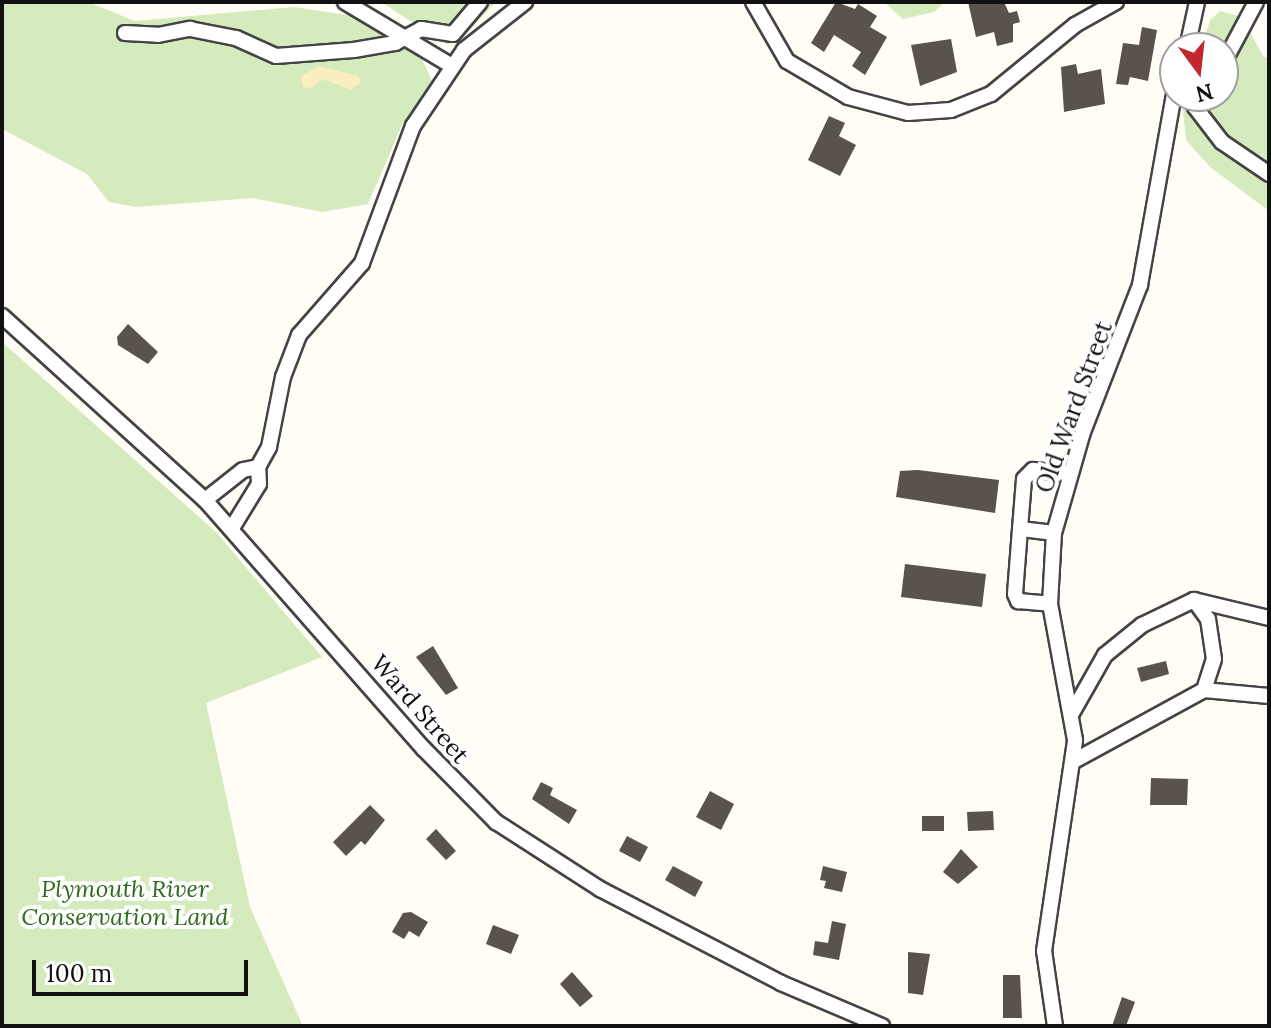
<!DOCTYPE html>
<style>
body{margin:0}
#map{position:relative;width:1271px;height:1028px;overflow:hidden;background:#fffdf5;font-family:Lora,serif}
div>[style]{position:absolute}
.green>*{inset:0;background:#d5ebbd}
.sand>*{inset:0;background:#fbeec1}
.building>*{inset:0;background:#5a524d}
.path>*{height:3px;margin-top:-1.5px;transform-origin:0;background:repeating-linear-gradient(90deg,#333 0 8px,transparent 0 12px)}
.roads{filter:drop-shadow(2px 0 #444) drop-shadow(-2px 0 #444) drop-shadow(0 2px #444) drop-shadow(0 -2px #444)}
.minor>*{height:14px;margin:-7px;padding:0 7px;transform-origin:7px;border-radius:7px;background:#fff}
span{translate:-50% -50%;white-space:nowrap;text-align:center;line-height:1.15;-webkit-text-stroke:8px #fff;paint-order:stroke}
.street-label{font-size:24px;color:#111}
.park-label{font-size:24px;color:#2f6b1f;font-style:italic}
.frame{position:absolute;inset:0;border:4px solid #111;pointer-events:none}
.north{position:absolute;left:1159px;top:32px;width:80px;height:80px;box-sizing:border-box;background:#fff;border:2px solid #a0a0a0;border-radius:50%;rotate:165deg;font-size:22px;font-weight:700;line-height:32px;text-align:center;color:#111}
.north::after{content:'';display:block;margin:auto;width:28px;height:36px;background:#c4262e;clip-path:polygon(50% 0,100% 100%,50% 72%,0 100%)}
.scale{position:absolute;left:32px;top:960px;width:216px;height:36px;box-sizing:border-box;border:4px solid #111;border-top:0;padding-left:10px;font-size:24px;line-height:28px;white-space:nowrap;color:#111;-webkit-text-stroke:6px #fff;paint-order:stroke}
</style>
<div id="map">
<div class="green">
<div style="clip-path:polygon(2px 2px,88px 2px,135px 21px,294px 7px,353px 16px,421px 57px,432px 81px,402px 125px,368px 204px,322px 212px,253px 198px,136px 207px,109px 202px,87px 174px,2px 129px)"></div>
<div style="clip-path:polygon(381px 2px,496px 2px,458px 42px,446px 44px)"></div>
<div style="clip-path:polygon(884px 2px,945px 2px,934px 12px,903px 19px)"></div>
<div style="clip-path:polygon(1220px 11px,1242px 17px,1263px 56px,1269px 58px,1269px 211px,1210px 167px,1186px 140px,1183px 111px,1187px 96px,1223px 96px,1223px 48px,1202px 48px,1210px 20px)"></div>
<div style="clip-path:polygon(2px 342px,216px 532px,322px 657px,206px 703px,250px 907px,303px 1026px,2px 1026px)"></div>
</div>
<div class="sand">
<div style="clip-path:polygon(318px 66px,358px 76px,361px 82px,350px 90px,324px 79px,311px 88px,303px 87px,301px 77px)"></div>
</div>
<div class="building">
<div style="clip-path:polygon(836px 2px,855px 9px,858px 4px,877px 16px,870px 27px,887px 37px,865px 75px,852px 66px,861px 52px,834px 35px,824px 52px,811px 43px)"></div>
<div style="clip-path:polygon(968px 2px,1004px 2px,1009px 13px,1017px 11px,1020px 22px,1013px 24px,1013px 42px,997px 46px,994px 32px,976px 37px)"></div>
<div style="clip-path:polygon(1142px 27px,1157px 30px,1148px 81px,1130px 77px,1128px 85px,1116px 84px,1123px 43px,1139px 45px)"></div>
<div style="clip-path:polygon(951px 39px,957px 72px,920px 86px,911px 45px)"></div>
<div style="clip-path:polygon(1076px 64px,1078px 74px,1101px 69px,1105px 104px,1064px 112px,1061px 67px)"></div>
<div style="clip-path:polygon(829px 116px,845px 123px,839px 136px,856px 145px,840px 176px,808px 160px)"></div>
<div style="clip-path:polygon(128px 324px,158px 352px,148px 364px,118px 345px,117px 337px)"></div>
<div style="clip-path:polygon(918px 470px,999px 480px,995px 513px,896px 497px,900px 471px)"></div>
<div style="clip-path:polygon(905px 564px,986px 574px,982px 607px,901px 597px)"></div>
<div style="clip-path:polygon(433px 646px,458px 688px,446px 695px,416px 657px)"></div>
<div style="clip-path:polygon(1166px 661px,1169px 674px,1141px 682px,1137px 668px)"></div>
<div style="clip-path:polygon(1151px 778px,1188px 779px,1187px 805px,1150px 805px)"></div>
<div style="clip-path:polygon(541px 782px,553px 788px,550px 795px,577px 810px,569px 824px,532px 799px)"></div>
<div style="clip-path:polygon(710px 791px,734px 804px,721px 830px,696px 817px)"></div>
<div style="clip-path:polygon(370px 805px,385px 820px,365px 845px,361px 841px,346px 856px,333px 842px)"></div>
<div style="clip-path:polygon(993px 811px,994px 830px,968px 831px,967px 812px)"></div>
<div style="clip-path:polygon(922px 816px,944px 816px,944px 831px,922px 831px)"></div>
<div style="clip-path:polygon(436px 829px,456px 851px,446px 860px,426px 839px)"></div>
<div style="clip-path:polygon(627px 836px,648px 847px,640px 862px,619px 851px)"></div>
<div style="clip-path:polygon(961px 849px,978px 867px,958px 884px,943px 872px)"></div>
<div style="clip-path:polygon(673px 866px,703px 882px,695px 897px,665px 880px)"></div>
<div style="clip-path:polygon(823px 866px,847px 872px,842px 892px,824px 888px,826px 881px,820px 880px)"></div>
<div style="clip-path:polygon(411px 912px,428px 922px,419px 937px,409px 931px,404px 939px,392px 932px,403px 913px)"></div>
<div style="clip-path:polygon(832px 921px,846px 924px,839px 960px,813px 955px,815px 941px,828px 943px)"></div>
<div style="clip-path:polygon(493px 925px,519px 935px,511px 954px,486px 944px)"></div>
<div style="clip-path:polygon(908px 952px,930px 954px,923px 995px,908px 993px)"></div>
<div style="clip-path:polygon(572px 972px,593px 996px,580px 1007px,560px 984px)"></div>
<div style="clip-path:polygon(1003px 975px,1020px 975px,1022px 1018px,1003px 1018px)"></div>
<div style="clip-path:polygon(1122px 997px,1135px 1002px,1126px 1026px,1112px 1026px)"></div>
</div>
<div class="path">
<div style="left:2px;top:1023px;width:4px;rotate:56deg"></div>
</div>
<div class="roads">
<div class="minor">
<div style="left:345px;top:2px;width:125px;rotate:30.9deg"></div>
<div style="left:753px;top:2px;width:68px;rotate:60deg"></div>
<div style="left:787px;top:61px;width:71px;rotate:30.5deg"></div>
<div style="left:848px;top:97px;width:62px;rotate:14.9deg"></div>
<div style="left:908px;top:113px;width:43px;rotate:-4deg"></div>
<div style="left:951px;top:110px;width:43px;rotate:-21.8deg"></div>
<div style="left:991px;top:94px;width:109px;rotate:-39.4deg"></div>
<div style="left:1075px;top:25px;width:47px;rotate:-29.3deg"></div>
<div style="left:125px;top:33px;width:33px;rotate:3deg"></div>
<div style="left:158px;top:35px;width:33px;rotate:-11deg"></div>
<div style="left:190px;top:29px;width:47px;rotate:11.1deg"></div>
<div style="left:236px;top:38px;width:44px;rotate:24.2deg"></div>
<div style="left:276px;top:56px;width:78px;rotate:-4.4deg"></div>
<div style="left:354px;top:50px;width:42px;rotate:-9.7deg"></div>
<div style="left:395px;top:43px;width:30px;rotate:-28deg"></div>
<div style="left:421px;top:29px;width:32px;rotate:9deg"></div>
<div style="left:453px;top:34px;width:42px;rotate:-49.8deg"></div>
<div style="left:1187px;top:48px;width:47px;rotate:-77.7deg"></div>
<div style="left:1223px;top:64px;width:70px;rotate:-62deg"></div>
<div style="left:1193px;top:96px;width:11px;rotate:80deg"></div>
<div style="left:1195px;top:107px;width:44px;rotate:52.4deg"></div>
<div style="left:1222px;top:142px;width:57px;rotate:34.2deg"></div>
<div style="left:2px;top:316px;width:274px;rotate:42.2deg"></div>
<div style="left:205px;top:500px;width:332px;rotate:48.7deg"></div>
<div style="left:424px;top:749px;width:103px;rotate:45.4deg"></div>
<div style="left:496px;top:822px;width:124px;rotate:32.8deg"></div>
<div style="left:600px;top:889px;width:204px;rotate:27.4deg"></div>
<div style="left:781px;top:983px;width:110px;rotate:23.1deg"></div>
<div style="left:205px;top:500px;width:48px;rotate:-38.3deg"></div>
<div style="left:243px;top:470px;width:15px;rotate:-11deg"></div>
<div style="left:232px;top:528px;width:52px;rotate:-58.5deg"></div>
<div style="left:259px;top:484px;width:17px;rotate:-93deg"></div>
<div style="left:258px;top:467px;width:23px;rotate:-61deg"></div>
<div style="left:269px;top:447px;width:71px;rotate:-78.7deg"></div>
<div style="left:283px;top:377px;width:45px;rotate:-69.1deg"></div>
<div style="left:299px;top:335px;width:96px;rotate:-48.8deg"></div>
<div style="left:362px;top:263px;width:146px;rotate:-69.6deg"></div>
<div style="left:413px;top:126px;width:92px;rotate:-56.1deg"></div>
<div style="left:464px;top:50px;width:78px;rotate:-38.2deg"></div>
<div style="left:1020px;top:529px;width:65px;rotate:94.4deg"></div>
<div style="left:1015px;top:594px;width:8px;rotate:67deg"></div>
<div style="left:1018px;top:601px;width:32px;rotate:5deg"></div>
<div style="left:1054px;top:533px;width:34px;rotate:-173deg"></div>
<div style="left:1020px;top:529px;width:50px;rotate:-85.4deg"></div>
<div style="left:1024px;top:479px;width:13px;rotate:-45deg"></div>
<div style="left:1033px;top:470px;width:37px;rotate:5deg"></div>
<div style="left:1194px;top:600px;width:77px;rotate:13.5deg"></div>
<div style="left:1204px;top:690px;width:65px;rotate:5.3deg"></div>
<div style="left:1072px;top:713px;width:67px;rotate:-60.4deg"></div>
<div style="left:1105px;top:655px;width:48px;rotate:-39deg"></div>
<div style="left:1142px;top:625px;width:58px;rotate:-25.7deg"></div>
<div style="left:1194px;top:600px;width:24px;rotate:54deg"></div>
<div style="left:1208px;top:619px;width:40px;rotate:81.5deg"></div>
<div style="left:1214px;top:659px;width:33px;rotate:108deg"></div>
<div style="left:1204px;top:690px;width:148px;rotate:151.4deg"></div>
<div style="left:1055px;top:1026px;width:76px;rotate:-98.3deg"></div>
<div style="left:1044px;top:951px;width:213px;rotate:-81.6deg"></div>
<div style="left:1075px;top:740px;width:138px;rotate:-100.4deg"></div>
<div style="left:1050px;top:604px;width:71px;rotate:-86.8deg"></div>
<div style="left:1054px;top:533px;width:105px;rotate:-74deg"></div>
<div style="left:1083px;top:432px;width:158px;rotate:-68.8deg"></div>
<div style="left:1140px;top:285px;width:199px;rotate:-79.9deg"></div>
</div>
</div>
<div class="street-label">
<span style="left:1074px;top:407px;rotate:-70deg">Old Ward Street</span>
<span style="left:420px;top:709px;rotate:49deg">Ward Street</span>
</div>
<div class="park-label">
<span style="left:125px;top:903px">Plymouth River<br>Conservation Land</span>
</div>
<div class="frame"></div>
<div class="north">N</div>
<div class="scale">100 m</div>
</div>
